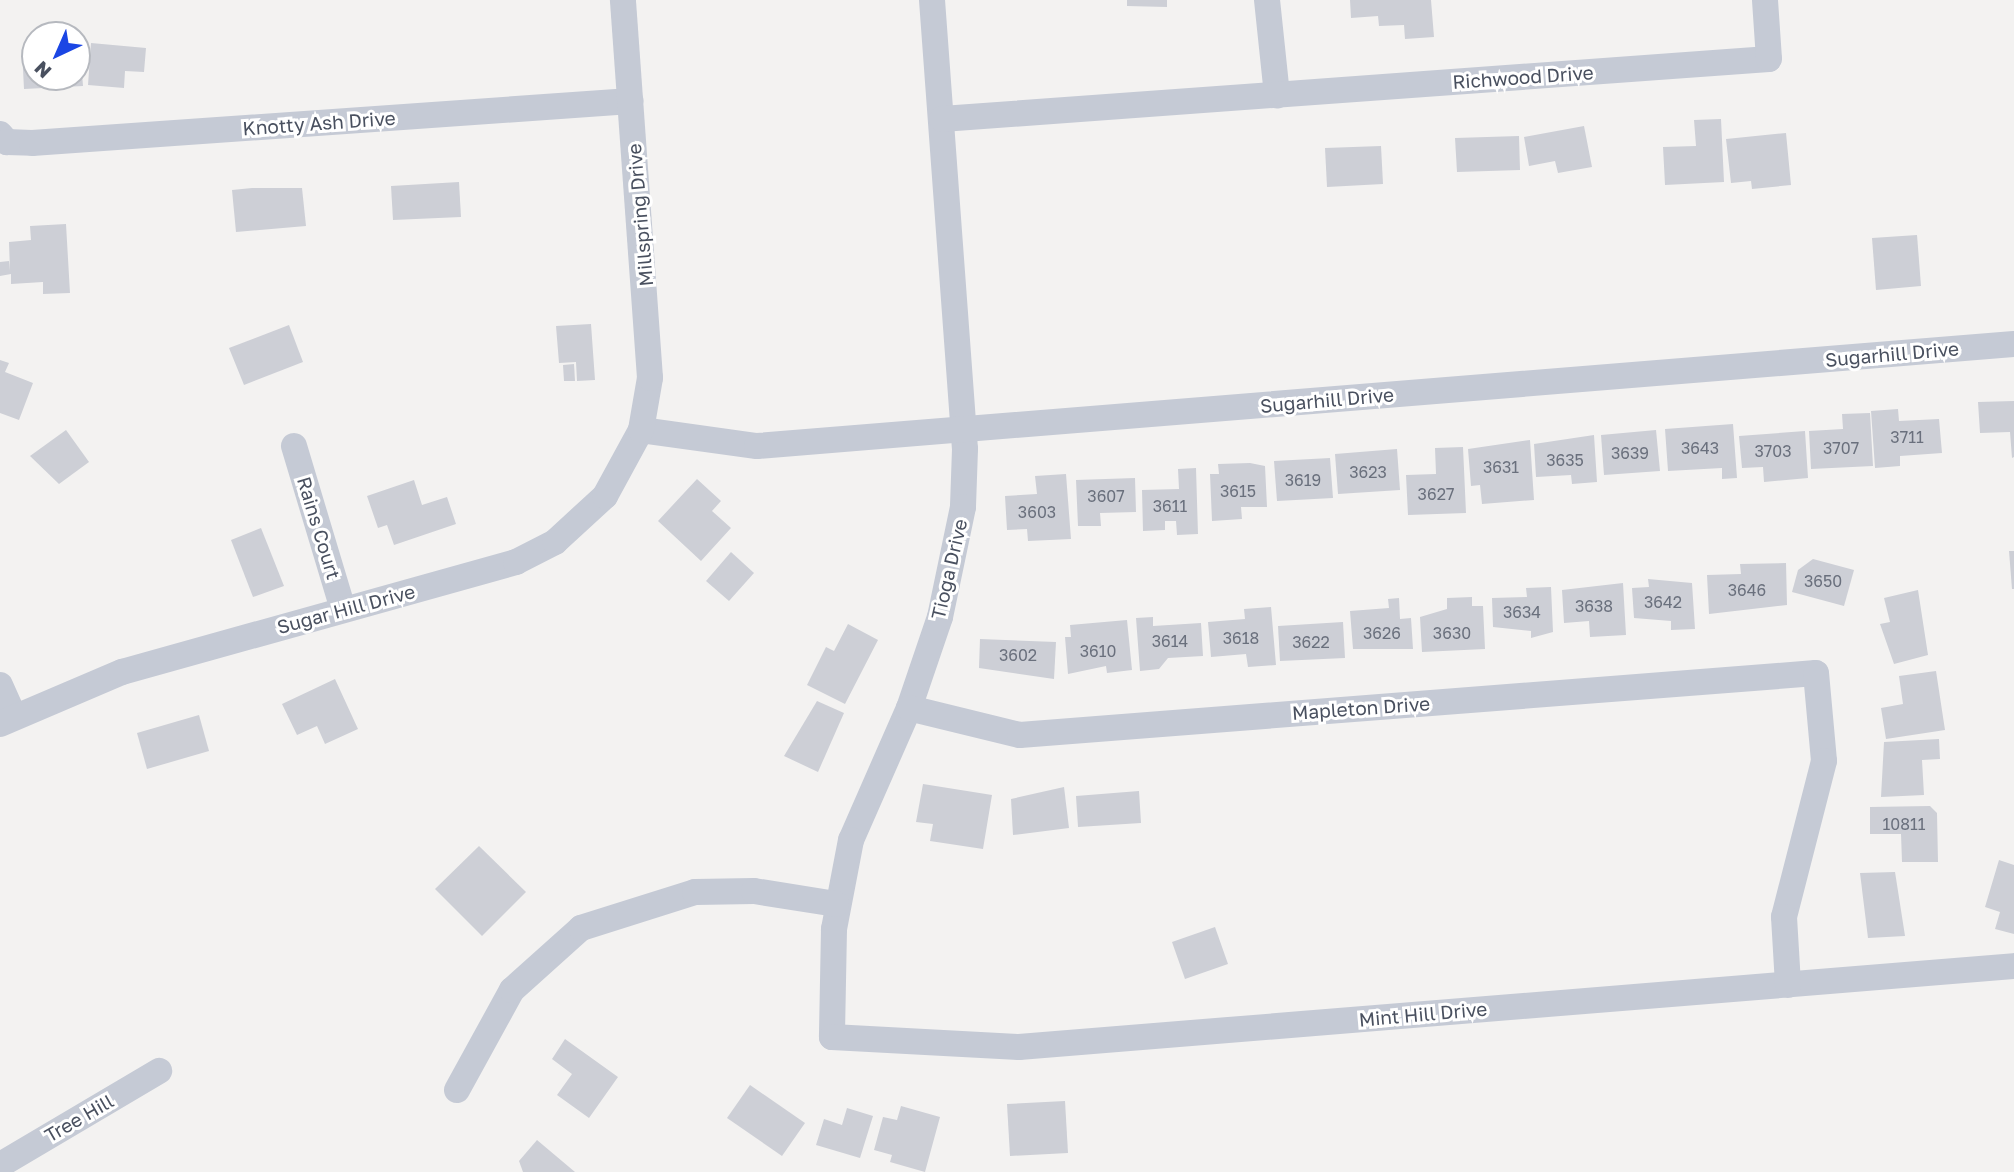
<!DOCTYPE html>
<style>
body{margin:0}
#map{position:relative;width:2014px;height:1172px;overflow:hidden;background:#f3f2f1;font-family:"Golos Text",sans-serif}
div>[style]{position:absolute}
.building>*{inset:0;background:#cdcfd6}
.minor>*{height:26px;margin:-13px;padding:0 13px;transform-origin:13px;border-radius:13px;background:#c5cad5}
span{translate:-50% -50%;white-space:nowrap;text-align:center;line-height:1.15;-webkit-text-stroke:6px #fff;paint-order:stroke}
.number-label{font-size:16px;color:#6a707d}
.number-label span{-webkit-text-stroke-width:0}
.street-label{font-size:19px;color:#49505f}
.north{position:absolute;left:21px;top:21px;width:70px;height:70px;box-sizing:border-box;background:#fff;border:2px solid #b6b9bf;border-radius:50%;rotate:224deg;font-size:19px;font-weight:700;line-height:28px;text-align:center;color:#49505f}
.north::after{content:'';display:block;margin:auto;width:24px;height:32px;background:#1b46e4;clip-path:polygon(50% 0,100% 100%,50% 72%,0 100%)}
</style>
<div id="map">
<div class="building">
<div style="clip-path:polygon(1127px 0,1167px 0,1167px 7px,1127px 6px)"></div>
<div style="clip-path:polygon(1350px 0,1431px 0,1434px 37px,1405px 39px,1404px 25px,1379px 26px,1378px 16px,1351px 18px)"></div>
<div style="clip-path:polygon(91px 43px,146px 48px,144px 72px,125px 71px,124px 88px,88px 85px)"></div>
<div style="clip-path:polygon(80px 46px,83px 86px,24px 89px,22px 50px,35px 49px,35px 77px,77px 77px)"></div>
<div style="clip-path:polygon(1721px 119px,1724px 182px,1665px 185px,1663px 147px,1696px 146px,1694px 120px)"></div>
<div style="clip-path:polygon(1584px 126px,1592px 167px,1558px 173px,1555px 161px,1529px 166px,1524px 137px)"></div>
<div style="clip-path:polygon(1786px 133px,1791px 185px,1752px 189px,1751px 181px,1731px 183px,1726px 139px)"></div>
<div style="clip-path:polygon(1519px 136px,1520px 170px,1457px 172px,1455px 138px)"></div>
<div style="clip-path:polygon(1381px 146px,1383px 184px,1327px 187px,1325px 148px)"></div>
<div style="clip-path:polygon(459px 182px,461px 217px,393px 220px,391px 186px)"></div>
<div style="clip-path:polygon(252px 188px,302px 188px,306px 226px,236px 232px,232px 190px)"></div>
<div style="clip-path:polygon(66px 224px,70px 293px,43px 294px,43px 282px,11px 284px,11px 274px,0 276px,0 262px,9px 261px,10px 271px,9px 242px,31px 240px,30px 226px)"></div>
<div style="clip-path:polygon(1917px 235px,1921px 286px,1876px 290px,1872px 238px)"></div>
<div style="clip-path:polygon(591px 324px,595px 380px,577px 381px,576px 362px,559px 363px,556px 326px)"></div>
<div style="clip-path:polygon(289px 325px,303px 362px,244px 385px,229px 348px)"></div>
<div style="clip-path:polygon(0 360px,9px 363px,5px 372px,33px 383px,19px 420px,0 413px)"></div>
<div style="clip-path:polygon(574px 364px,575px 381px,564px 381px,563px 365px)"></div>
<div style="clip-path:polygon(2014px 401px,2014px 457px,2012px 458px,2010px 432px,1980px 433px,1978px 402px)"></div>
<div style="clip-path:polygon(1898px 409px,1899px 421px,1939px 419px,1942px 453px,1900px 456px,1900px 466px,1875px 468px,1871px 411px)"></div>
<div style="clip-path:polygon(1870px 413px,1873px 466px,1811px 469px,1809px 431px,1843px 429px,1842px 414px)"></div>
<div style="clip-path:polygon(1733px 424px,1737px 478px,1722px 479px,1722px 468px,1668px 471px,1665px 429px)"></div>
<div style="clip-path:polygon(66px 430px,89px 462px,59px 484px,30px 456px)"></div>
<div style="clip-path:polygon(1656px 430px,1660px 471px,1604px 475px,1601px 435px)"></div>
<div style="clip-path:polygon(1805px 431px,1808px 478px,1764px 482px,1763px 467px,1742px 468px,1739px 436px)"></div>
<div style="clip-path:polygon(1594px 435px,1597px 482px,1572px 484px,1571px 475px,1536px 477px,1534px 444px)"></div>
<div style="clip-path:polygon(1530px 440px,1534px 500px,1482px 504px,1480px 485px,1471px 486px,1468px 449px)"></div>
<div style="clip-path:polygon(1463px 447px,1466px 513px,1408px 515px,1406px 475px,1436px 474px,1435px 448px)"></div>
<div style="clip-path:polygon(1397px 449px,1400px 490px,1338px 494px,1335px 454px)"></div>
<div style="clip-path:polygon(1330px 458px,1333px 498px,1277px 501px,1274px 461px)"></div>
<div style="clip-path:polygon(1250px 463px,1265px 466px,1267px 507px,1241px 507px,1242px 519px,1212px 521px,1210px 474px,1219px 474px,1218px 464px)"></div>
<div style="clip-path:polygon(1196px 468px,1198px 534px,1177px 535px,1176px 521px,1165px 521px,1165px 530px,1143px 531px,1142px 490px,1179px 489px,1178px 469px)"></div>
<div style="clip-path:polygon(1066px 474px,1071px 539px,1028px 541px,1027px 529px,1007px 530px,1005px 496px,1037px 494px,1035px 476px)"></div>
<div style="clip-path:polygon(1135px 478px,1136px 512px,1100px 513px,1101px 526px,1078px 526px,1076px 480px)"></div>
<div style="clip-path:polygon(697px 479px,721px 501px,712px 511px,731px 528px,701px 561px,658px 521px)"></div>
<div style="clip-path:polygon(414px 480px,422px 505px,447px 497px,456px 524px,394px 545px,387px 525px,378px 528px,367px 496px)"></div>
<div style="clip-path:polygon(261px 528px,284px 586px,253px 597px,231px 540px)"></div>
<div style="clip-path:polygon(2009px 551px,2014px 551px,2014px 589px,2012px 589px)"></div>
<div style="clip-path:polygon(731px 552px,754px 573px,729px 601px,706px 581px)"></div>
<div style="clip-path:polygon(1813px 559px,1854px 570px,1844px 606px,1792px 592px,1798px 570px)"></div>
<div style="clip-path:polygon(1786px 563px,1787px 605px,1709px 614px,1707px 575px,1741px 574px,1740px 564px)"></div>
<div style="clip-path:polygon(1648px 579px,1692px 583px,1695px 629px,1671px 630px,1671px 621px,1634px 618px,1632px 588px,1649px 587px)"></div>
<div style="clip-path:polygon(1623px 583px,1626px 635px,1590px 637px,1589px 621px,1564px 623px,1562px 590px)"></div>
<div style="clip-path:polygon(1551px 587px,1553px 632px,1531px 638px,1531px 631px,1493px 627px,1492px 598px,1527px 597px,1526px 588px)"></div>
<div style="clip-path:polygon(1918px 590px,1928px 655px,1894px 664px,1880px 624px,1890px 622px,1884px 598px)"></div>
<div style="clip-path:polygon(1472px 597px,1472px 606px,1483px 606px,1485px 649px,1422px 652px,1420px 617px,1447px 609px,1447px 598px)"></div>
<div style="clip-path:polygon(1399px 598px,1400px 619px,1411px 618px,1413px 649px,1353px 649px,1350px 611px,1389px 608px,1388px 599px)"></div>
<div style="clip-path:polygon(1271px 607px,1276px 665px,1248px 667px,1246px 654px,1211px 657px,1208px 622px,1245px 619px,1244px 609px)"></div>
<div style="clip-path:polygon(1153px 617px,1153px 626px,1201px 623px,1203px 656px,1168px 658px,1159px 669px,1140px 671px,1136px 618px)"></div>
<div style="clip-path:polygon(1127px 620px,1132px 670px,1107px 673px,1106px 666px,1068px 674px,1065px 637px,1071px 637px,1070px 625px)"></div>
<div style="clip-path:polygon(1343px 622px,1345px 658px,1280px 661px,1278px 626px)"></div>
<div style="clip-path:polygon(848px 624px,878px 640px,845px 704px,807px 685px,826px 647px,834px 651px)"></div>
<div style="clip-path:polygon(980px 639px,1056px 642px,1054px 679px,979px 668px)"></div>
<div style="clip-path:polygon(1936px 671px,1945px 730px,1886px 739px,1881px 708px,1903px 704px,1899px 676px)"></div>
<div style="clip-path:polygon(335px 679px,358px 729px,325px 744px,317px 726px,297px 735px,282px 704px)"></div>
<div style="clip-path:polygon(817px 701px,844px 713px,818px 772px,784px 756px)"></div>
<div style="clip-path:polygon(199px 715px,209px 751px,147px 769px,137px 733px)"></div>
<div style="clip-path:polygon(1939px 739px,1940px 759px,1922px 760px,1924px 795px,1881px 797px,1884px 742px)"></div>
<div style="clip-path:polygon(923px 784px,992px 795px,983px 849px,930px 841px,933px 824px,916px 822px)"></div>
<div style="clip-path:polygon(1064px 787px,1069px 828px,1013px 835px,1011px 799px)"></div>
<div style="clip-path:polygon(1139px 791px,1141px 823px,1078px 827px,1076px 796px)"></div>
<div style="clip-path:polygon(1930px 806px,1937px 813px,1938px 862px,1902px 862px,1901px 834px,1870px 834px,1870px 807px)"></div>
<div style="clip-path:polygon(479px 846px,526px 892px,482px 936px,435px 889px)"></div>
<div style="clip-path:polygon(1999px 860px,2014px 865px,2014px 934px,1995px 929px,2000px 912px,1985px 907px)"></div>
<div style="clip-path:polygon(1895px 872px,1905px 936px,1868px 938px,1860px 873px)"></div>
<div style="clip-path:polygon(1215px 927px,1228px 964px,1185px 979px,1172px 942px)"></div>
<div style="clip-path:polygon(565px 1039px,618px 1077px,589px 1118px,557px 1095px,572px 1074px,552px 1059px)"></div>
<div style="clip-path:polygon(750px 1085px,805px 1123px,782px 1156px,727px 1118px)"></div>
<div style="clip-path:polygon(1065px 1101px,1068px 1153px,1010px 1156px,1007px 1104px)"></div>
<div style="clip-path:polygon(901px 1106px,940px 1117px,925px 1172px,890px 1162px,892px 1155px,874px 1150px,883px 1117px,897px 1120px)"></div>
<div style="clip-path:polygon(847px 1108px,873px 1116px,860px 1158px,816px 1145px,824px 1119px,842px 1125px)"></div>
<div style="clip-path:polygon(537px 1140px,575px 1172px,523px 1172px,519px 1161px)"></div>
</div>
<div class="minor">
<div style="left:932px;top:0;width:450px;rotate:85.8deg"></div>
<div style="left:965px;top:449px;width:58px;rotate:92deg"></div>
<div style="left:963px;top:507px;width:112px;rotate:101.8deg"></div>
<div style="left:940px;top:617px;width:96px;rotate:108.8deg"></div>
<div style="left:909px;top:708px;width:144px;rotate:113.7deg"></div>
<div style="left:851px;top:840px;width:91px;rotate:100.8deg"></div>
<div style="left:834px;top:929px;width:108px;rotate:91.1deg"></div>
<div style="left:832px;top:1037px;width:187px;rotate:3.1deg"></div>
<div style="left:1019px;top:1047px;width:998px;rotate:-4.65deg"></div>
<div style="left:1267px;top:0;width:96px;rotate:84deg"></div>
<div style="left:942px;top:119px;width:829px;rotate:-4.15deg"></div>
<div style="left:1769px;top:59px;width:59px;rotate:-93.9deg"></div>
<div style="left:0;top:134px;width:11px;rotate:49deg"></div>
<div style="left:7px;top:142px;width:25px;rotate:2deg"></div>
<div style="left:32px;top:143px;width:600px;rotate:-4.01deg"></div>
<div style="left:641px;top:430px;width:117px;rotate:7.9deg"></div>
<div style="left:757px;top:446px;width:1261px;rotate:-4.64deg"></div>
<div style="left:294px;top:446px;width:170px;rotate:73.3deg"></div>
<div style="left:0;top:685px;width:34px;rotate:66deg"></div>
<div style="left:909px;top:708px;width:114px;rotate:13.7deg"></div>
<div style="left:1020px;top:735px;width:798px;rotate:-4.45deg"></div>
<div style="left:1816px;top:673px;width:88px;rotate:84.8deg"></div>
<div style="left:1824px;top:761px;width:161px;rotate:104.4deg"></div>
<div style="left:1784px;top:917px;width:68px;rotate:86.6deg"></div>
<div style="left:0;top:724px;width:133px;rotate:-23.1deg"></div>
<div style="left:122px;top:672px;width:409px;rotate:-15.6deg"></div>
<div style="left:516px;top:562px;width:44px;rotate:-27.1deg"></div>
<div style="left:555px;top:542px;width:68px;rotate:-42.6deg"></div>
<div style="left:605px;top:496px;width:75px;rotate:-61.4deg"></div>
<div style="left:641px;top:430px;width:53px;rotate:-80.2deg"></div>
<div style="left:650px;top:378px;width:379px;rotate:-94.1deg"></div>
<div style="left:457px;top:1090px;width:114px;rotate:-61.2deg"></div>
<div style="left:512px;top:990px;width:93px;rotate:-41.9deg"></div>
<div style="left:581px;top:928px;width:120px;rotate:-17.5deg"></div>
<div style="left:695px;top:892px;width:59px;rotate:-1deg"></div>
<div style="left:754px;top:891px;width:83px;rotate:9deg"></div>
<div style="left:0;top:1165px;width:185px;rotate:-30.6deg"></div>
</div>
<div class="number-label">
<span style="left:1907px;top:437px">3711</span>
<span style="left:1700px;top:448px">3643</span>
<span style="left:1841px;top:448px">3707</span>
<span style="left:1773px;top:451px">3703</span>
<span style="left:1630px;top:453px">3639</span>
<span style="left:1565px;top:460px">3635</span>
<span style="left:1501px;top:467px">3631</span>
<span style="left:1368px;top:472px">3623</span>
<span style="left:1303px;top:480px">3619</span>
<span style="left:1238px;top:491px">3615</span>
<span style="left:1436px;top:494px">3627</span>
<span style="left:1106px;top:496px">3607</span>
<span style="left:1170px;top:506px">3611</span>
<span style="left:1037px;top:512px">3603</span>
<span style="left:1823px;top:581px">3650</span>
<span style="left:1747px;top:590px">3646</span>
<span style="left:1663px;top:602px">3642</span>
<span style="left:1594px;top:606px">3638</span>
<span style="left:1522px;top:612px">3634</span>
<span style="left:1382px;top:633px">3626</span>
<span style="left:1452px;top:633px">3630</span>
<span style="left:1241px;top:638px">3618</span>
<span style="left:1170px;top:641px">3614</span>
<span style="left:1311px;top:642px">3622</span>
<span style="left:1098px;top:651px">3610</span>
<span style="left:1018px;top:655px">3602</span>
<span style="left:1904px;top:824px">10811</span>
</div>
<div class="street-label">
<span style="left:1523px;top:77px;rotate:-4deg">Richwood Drive</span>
<span style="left:319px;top:123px;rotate:-4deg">Knotty Ash Drive</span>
<span style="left:640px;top:215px;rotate:-95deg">Millspring Drive</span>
<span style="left:1892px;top:354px;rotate:-5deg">Sugarhill Drive</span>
<span style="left:1327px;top:400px;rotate:-5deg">Sugarhill Drive</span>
<span style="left:319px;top:528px;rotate:73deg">Rains Court</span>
<span style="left:949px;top:569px;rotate:-77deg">Tioga Drive</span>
<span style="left:346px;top:609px;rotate:-15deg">Sugar Hill Drive</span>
<span style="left:1361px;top:708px;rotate:-4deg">Mapleton Drive</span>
<span style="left:1423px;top:1014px;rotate:-5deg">Mint Hill Drive</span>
<span style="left:79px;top:1118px;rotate:-30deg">Tree Hill</span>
</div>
<div class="north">N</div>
</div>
